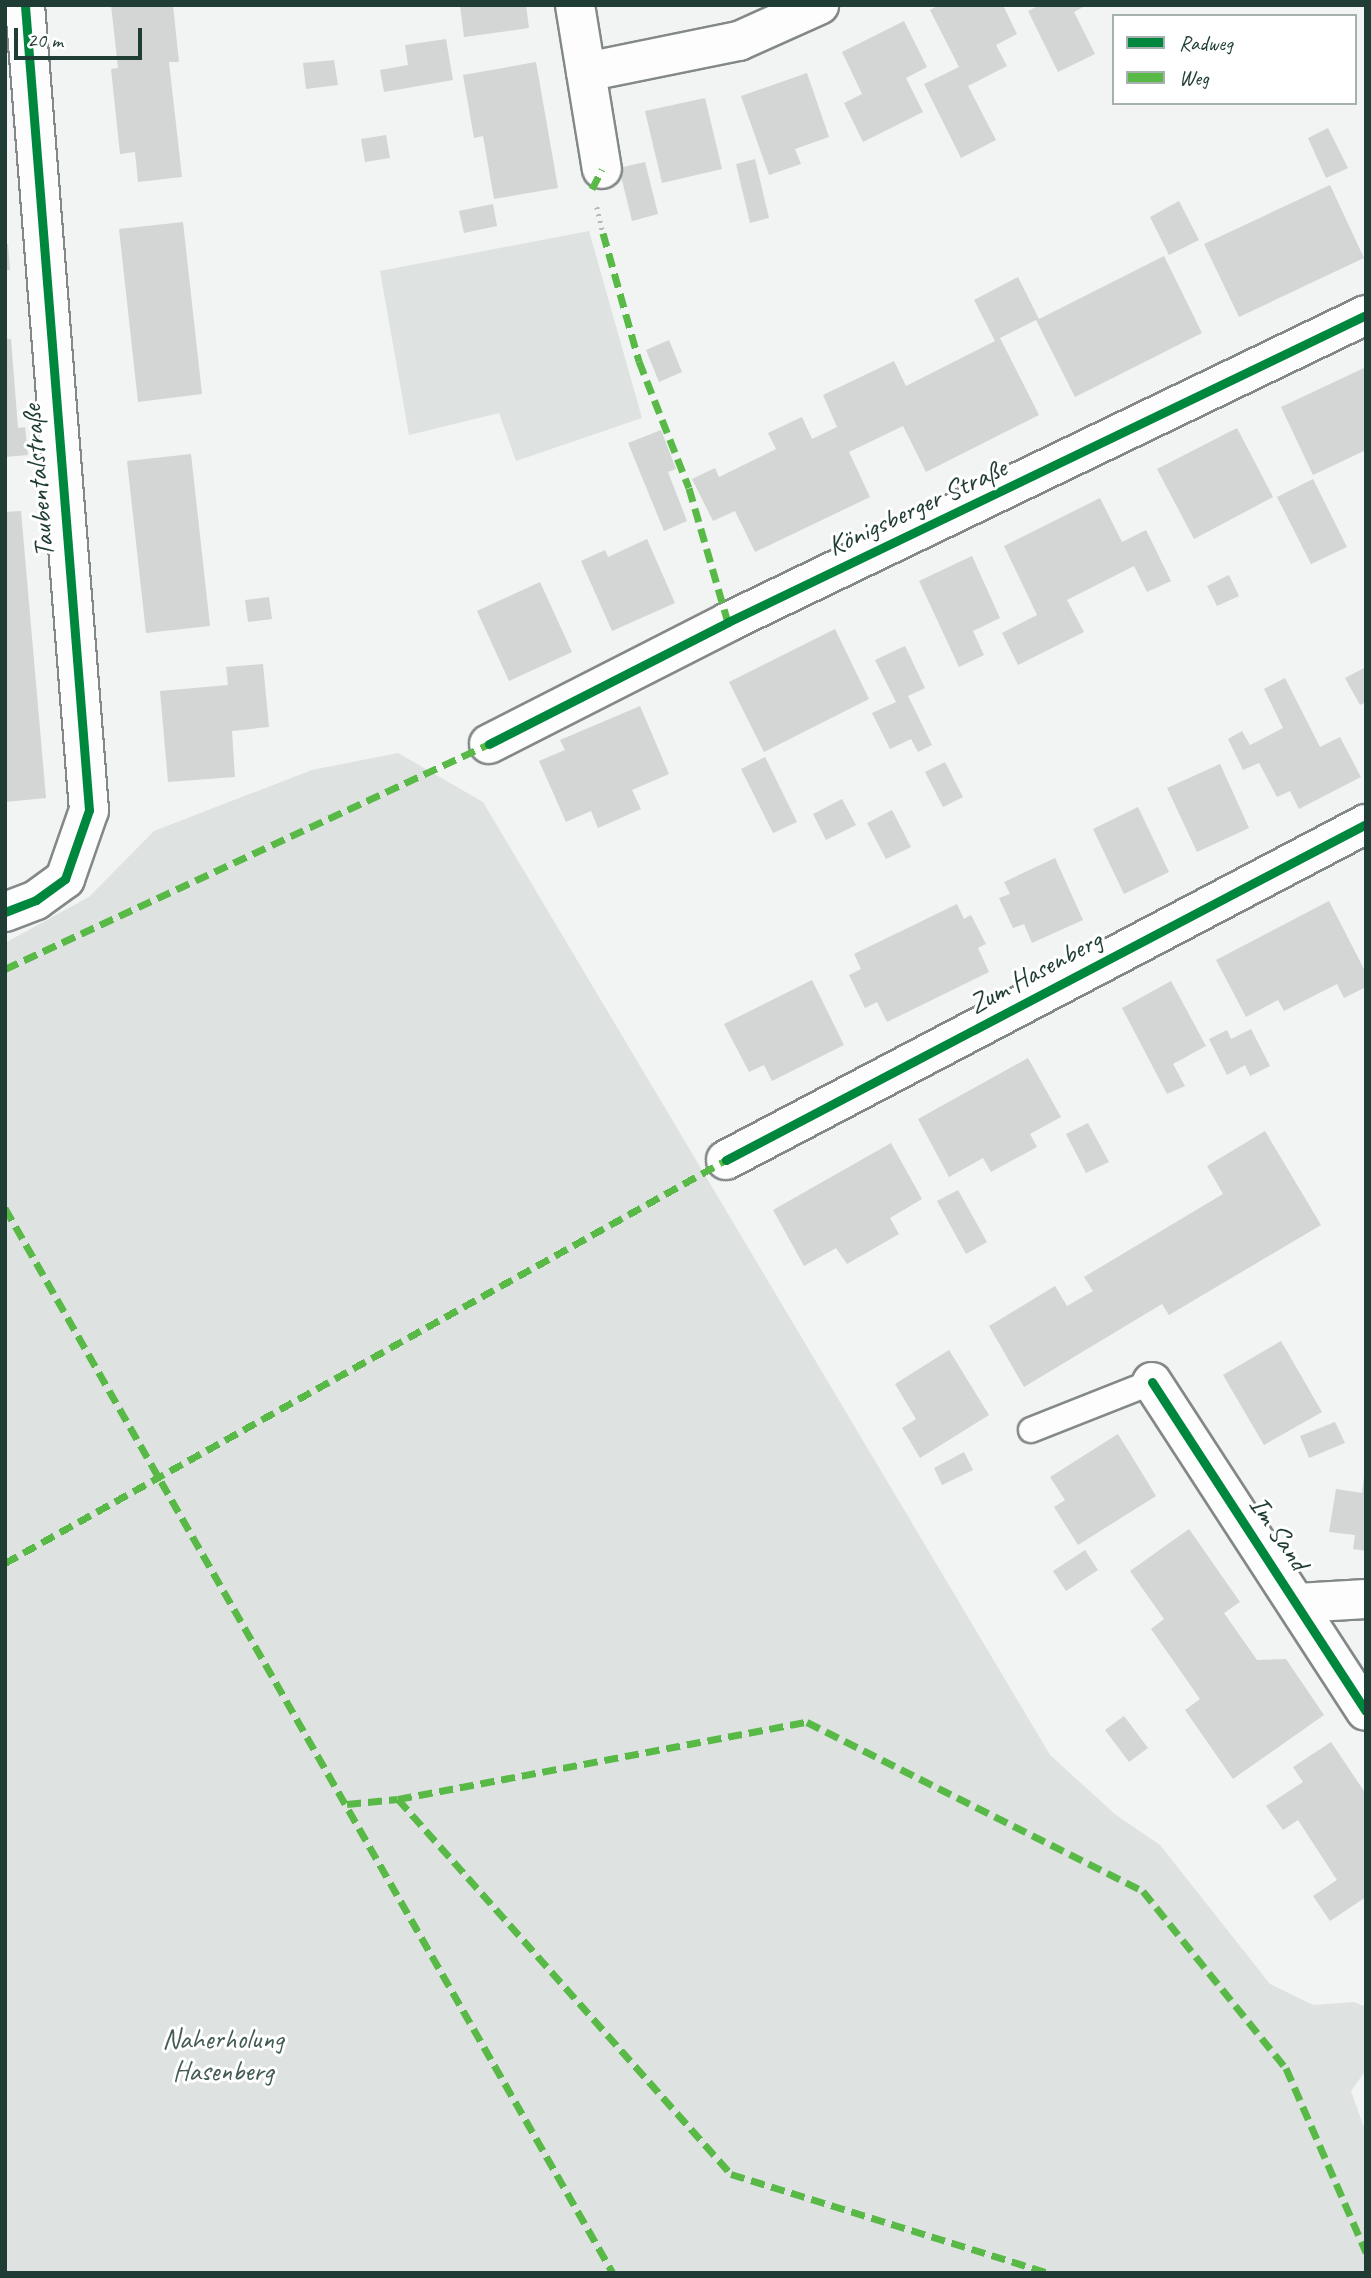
<!DOCTYPE html>
<meta charset="utf-8">
<style>
body{margin:0}
#map{position:relative;width:1371px;height:2278px;overflow:hidden;background:#f2f3f3;font-family:Caveat,sans-serif}
div>[style]{position:absolute}
.green>*{inset:0;background:#dee2e1}
.building>*{inset:0;background:#d3d6d5}
.path>*{height:4.5px;margin-top:-2.25px;transform-origin:0;background:repeating-linear-gradient(90deg,#b4b8b7 0 2px,transparent 0 7px)}
.roads{filter:drop-shadow(2px 0 #838988) drop-shadow(-2px 0 #838988) drop-shadow(0 2px #838988) drop-shadow(0 -2px #838988)}
.service>*{height:24px;margin:-12px;padding:0 12px;transform-origin:12px;border-radius:12px;background:#fdfdfd}
.minor>*{height:38px;margin:-19px;padding:0 19px;transform-origin:19px;border-radius:19px;background:#fdfdfd}
.quiet>*{height:7px;margin-top:-3.5px;transform-origin:0;background:repeating-linear-gradient(90deg,#58b947 0 14px,transparent 0 21px)}
.cycleway>*{height:9px;margin:-4.5px;padding:0 4.5px;transform-origin:4.5px;border-radius:4.5px;background:#00873e}
span{translate:-50% -50%;white-space:nowrap;text-align:center;line-height:1.15;-webkit-text-stroke:6px #fff;paint-order:stroke}
.street-label{font-size:28px;color:#1f3d34}
.park-label{font-size:28px;color:#425b54}
.frame{position:absolute;inset:0;border:7px solid #1f3d34;pointer-events:none}
.legend{position:absolute;left:1112px;top:14px;width:245px;height:91px;box-sizing:border-box;background:#fff;border:2px solid #a5b1ae;margin:0;padding:9px 12px;list-style:none;font-size:21px;color:#1f3d34}
.legend li{display:flex;align-items:center;gap:14px;height:35px}
.legend b{width:35px;border:2px solid #a5b1ae}
.scale{position:absolute;left:14px;top:28px;width:128px;height:32px;box-sizing:border-box;border:4px solid #1f3d34;border-top:0;padding-left:9px;font-size:21px;line-height:24px;white-space:nowrap;color:#1f3d34;-webkit-text-stroke:5px #fff;paint-order:stroke}
</style>
<div id="map">
<div class="green">
<div style="clip-path:polygon(589px 231px,642px 418px,516px 461px,499px 413px,409px 435px,380px 271px)"></div>
<div style="clip-path:polygon(398px 753px,483px 802px,1050px 1755px,1116px 1815px,1160px 1845px,1270px 1984px,1313px 2005px,1354px 2002px,1366px 2007px,1366px 2070px,1351px 2091px,1366px 2133px,1366px 2273px,5px 2273px,5px 943px,89px 897px,154px 831px,312px 770px)"></div>
</div>
<div class="building">
<div style="clip-path:polygon(111px 5px,173px 5px,179px 62px,169px 62px,182px 177px,138px 182px,135px 152px,120px 154px,111px 69px,118px 68px)"></div>
<div style="clip-path:polygon(460px 5px,526px 5px,529px 28px,464px 37px)"></div>
<div style="clip-path:polygon(939px 5px,1003px 5px,1017px 34px,996px 45px,1007px 66px,968px 86px,996px 140px,961px 158px,924px 84px,959px 67px,930px 10px)"></div>
<div style="clip-path:polygon(1040px 5px,1087px 5px,1074px 12px,1095px 54px,1058px 72px,1028px 11px)"></div>
<div style="clip-path:polygon(904px 21px,927px 67px,906px 78px,923px 112px,863px 142px,844px 103px,862px 94px,842px 52px)"></div>
<div style="clip-path:polygon(446px 39px,453px 80px,384px 92px,380px 70px,408px 65px,405px 45px)"></div>
<div style="clip-path:polygon(334px 60px,338px 85px,306px 89px,303px 63px)"></div>
<div style="clip-path:polygon(536px 62px,558px 188px,494px 199px,483px 136px,474px 138px,463px 75px)"></div>
<div style="clip-path:polygon(807px 73px,829px 137px,795px 149px,801px 164px,769px 175px,741px 96px)"></div>
<div style="clip-path:polygon(705px 98px,722px 169px,662px 183px,645px 111px)"></div>
<div style="clip-path:polygon(1328px 128px,1348px 168px,1326px 178px,1308px 138px)"></div>
<div style="clip-path:polygon(386px 135px,390px 158px,365px 162px,361px 139px)"></div>
<div style="clip-path:polygon(755px 159px,769px 218px,750px 223px,736px 164px)"></div>
<div style="clip-path:polygon(645px 162px,658px 214px,632px 221px,619px 168px)"></div>
<div style="clip-path:polygon(1330px 185px,1364px 258px,1239px 317px,1204px 244px)"></div>
<div style="clip-path:polygon(1179px 201px,1199px 240px,1169px 255px,1150px 217px)"></div>
<div style="clip-path:polygon(493px 204px,497px 226px,464px 233px,459px 211px)"></div>
<div style="clip-path:polygon(183px 222px,202px 394px,138px 402px,119px 229px)"></div>
<div style="clip-path:polygon(8px 244px,10px 270px,5px 270px,5px 245px)"></div>
<div style="clip-path:polygon(1164px 256px,1202px 333px,1075px 397px,1036px 320px,1000px 338px,1039px 415px,926px 472px,903px 426px,849px 452px,870px 497px,755px 552px,735px 511px,713px 521px,692px 479px,715px 468px,719px 477px,776px 449px,768px 433px,802px 417px,812px 439px,837px 427px,823px 395px,894px 361px,906px 386px,995px 341px,974px 300px,1018px 277px,1039px 319px)"></div>
<div style="clip-path:polygon(5px 339px,11px 339px,18px 428px,25px 427px,28px 455px,5px 457px)"></div>
<div style="clip-path:polygon(669px 340px,682px 372px,659px 382px,646px 350px)"></div>
<div style="clip-path:polygon(1366px 367px,1366px 450px,1313px 475px,1281px 407px)"></div>
<div style="clip-path:polygon(1237px 428px,1273px 497px,1194px 539px,1157px 469px)"></div>
<div style="clip-path:polygon(661px 430px,676px 469px,668px 472px,687px 521px,664px 531px,628px 443px)"></div>
<div style="clip-path:polygon(191px 454px,210px 626px,146px 633px,127px 461px)"></div>
<div style="clip-path:polygon(1313px 479px,1347px 547px,1311px 564px,1277px 497px)"></div>
<div style="clip-path:polygon(1100px 498px,1122px 542px,1146px 530px,1171px 581px,1147px 592px,1134px 566px,1067px 600px,1084px 632px,1018px 665px,1002px 633px,1037px 615px,1004px 546px)"></div>
<div style="clip-path:polygon(21px 511px,46px 798px,5px 802px,5px 512px)"></div>
<div style="clip-path:polygon(647px 539px,675px 603px,612px 631px,581px 561px,605px 550px,608px 557px)"></div>
<div style="clip-path:polygon(972px 556px,1000px 618px,973px 631px,984px 655px,959px 667px,919px 581px)"></div>
<div style="clip-path:polygon(1229px 575px,1239px 596px,1217px 606px,1207px 586px)"></div>
<div style="clip-path:polygon(540px 582px,572px 652px,509px 681px,477px 611px)"></div>
<div style="clip-path:polygon(269px 597px,272px 619px,248px 622px,245px 600px)"></div>
<div style="clip-path:polygon(835px 629px,869px 699px,764px 752px,729px 682px)"></div>
<div style="clip-path:polygon(905px 646px,925px 688px,908px 696px,932px 745px,918px 752px,911px 739px,890px 749px,872px 713px,896px 702px,875px 660px)"></div>
<div style="clip-path:polygon(263px 664px,269px 727px,232px 731px,235px 777px,168px 782px,160px 691px,228px 685px,226px 667px)"></div>
<div style="clip-path:polygon(1366px 667px,1366px 702px,1360px 705px,1345px 678px)"></div>
<div style="clip-path:polygon(1285px 678px,1320px 747px,1340px 737px,1361px 777px,1299px 809px,1290px 791px,1277px 797px,1259px 763px,1243px 770px,1228px 739px,1242px 731px,1250px 745px,1283px 728px,1264px 689px)"></div>
<div style="clip-path:polygon(640px 706px,669px 774px,632px 790px,641px 809px,598px 828px,591px 811px,566px 822px,539px 761px,565px 750px,560px 740px)"></div>
<div style="clip-path:polygon(765px 757px,797px 822px,773px 833px,741px 769px)"></div>
<div style="clip-path:polygon(945px 762px,963px 797px,943px 807px,925px 772px)"></div>
<div style="clip-path:polygon(1220px 764px,1249px 828px,1197px 852px,1167px 788px)"></div>
<div style="clip-path:polygon(842px 799px,856px 825px,826px 840px,813px 814px)"></div>
<div style="clip-path:polygon(1138px 807px,1169px 872px,1124px 894px,1093px 829px)"></div>
<div style="clip-path:polygon(892px 810px,911px 847px,886px 859px,867px 823px)"></div>
<div style="clip-path:polygon(1055px 858px,1083px 920px,1032px 943px,1024px 924px,1013px 928px,999px 898px,1010px 894px,1004px 882px)"></div>
<div style="clip-path:polygon(1329px 901px,1366px 973px,1366px 987px,1344px 998px,1337px 984px,1284px 1011px,1278px 1000px,1246px 1017px,1216px 960px)"></div>
<div style="clip-path:polygon(957px 904px,964px 919px,971px 915px,986px 944px,978px 948px,989px 972px,887px 1022px,877px 1002px,865px 1008px,849px 975px,861px 969px,854px 954px)"></div>
<div style="clip-path:polygon(812px 980px,844px 1045px,772px 1081px,764px 1065px,749px 1072px,724px 1024px)"></div>
<div style="clip-path:polygon(1171px 981px,1206px 1046px,1173px 1064px,1185px 1086px,1167px 1094px,1122px 1008px)"></div>
<div style="clip-path:polygon(1251px 1029px,1270px 1066px,1250px 1076px,1245px 1065px,1227px 1075px,1209px 1039px,1227px 1030px,1231px 1039px)"></div>
<div style="clip-path:polygon(1028px 1058px,1061px 1117px,1030px 1134px,1037px 1147px,991px 1172px,983px 1158px,949px 1177px,918px 1119px)"></div>
<div style="clip-path:polygon(1088px 1123px,1109px 1162px,1086px 1173px,1066px 1134px)"></div>
<div style="clip-path:polygon(1265px 1131px,1321px 1225px,1169px 1315px,1162px 1304px,1024px 1387px,989px 1326px,1055px 1286px,1067px 1306px,1093px 1291px,1084px 1277px,1223px 1194px,1207px 1166px)"></div>
<div style="clip-path:polygon(891px 1143px,922px 1199px,890px 1218px,899px 1234px,847px 1264px,836px 1248px,804px 1266px,773px 1210px)"></div>
<div style="clip-path:polygon(958px 1190px,987px 1242px,966px 1254px,937px 1201px)"></div>
<div style="clip-path:polygon(1281px 1341px,1322px 1412px,1264px 1445px,1223px 1375px)"></div>
<div style="clip-path:polygon(949px 1350px,989px 1415px,920px 1458px,902px 1428px,916px 1419px,895px 1384px)"></div>
<div style="clip-path:polygon(1335px 1422px,1345px 1443px,1309px 1458px,1300px 1436px)"></div>
<div style="clip-path:polygon(1118px 1434px,1156px 1496px,1078px 1545px,1054px 1507px,1065px 1500px,1050px 1477px)"></div>
<div style="clip-path:polygon(964px 1452px,973px 1470px,942px 1485px,934px 1468px)"></div>
<div style="clip-path:polygon(1364px 1477px,1366px 1477px,1366px 1551px,1353px 1549px,1355px 1535px,1329px 1532px,1336px 1489px,1362px 1493px)"></div>
<div style="clip-path:polygon(1189px 1529px,1240px 1602px,1224px 1613px,1257px 1660px,1286px 1659px,1324px 1715px,1233px 1779px,1185px 1710px,1200px 1699px,1151px 1629px,1164px 1619px,1130px 1571px)"></div>
<div style="clip-path:polygon(1085px 1550px,1098px 1570px,1066px 1591px,1053px 1571px)"></div>
<div style="clip-path:polygon(1124px 1716px,1148px 1748px,1129px 1762px,1105px 1730px)"></div>
<div style="clip-path:polygon(1331px 1742px,1366px 1794px,1366px 1897px,1330px 1921px,1313px 1896px,1337px 1880px,1298px 1820px,1283px 1830px,1266px 1806px,1303px 1782px,1293px 1767px)"></div>
</div>
<div class="path">
<div style="left:597px;top:207px;width:27px;rotate:77deg"></div>
</div>
<div class="roads">
<div class="service">
<div style="left:1031px;top:1430px;width:130px;rotate:-21.6deg"></div>
</div>
<div class="minor">
<div style="left:575px;top:5px;width:166px;rotate:80.7deg"></div>
<div style="left:586px;top:72px;width:156px;rotate:-11.5deg"></div>
<div style="left:739px;top:41px;width:88px;rotate:-24.2deg"></div>
<div style="left:489px;top:744px;width:268px;rotate:-27deg"></div>
<div style="left:728px;top:622px;width:708px;rotate:-25.7deg"></div>
<div style="left:5px;top:912px;width:33px;rotate:-21deg"></div>
<div style="left:36px;top:900px;width:36px;rotate:-36deg"></div>
<div style="left:65px;top:879px;width:73px;rotate:-70.8deg"></div>
<div style="left:89px;top:810px;width:808px;rotate:-94.55deg"></div>
<div style="left:726px;top:1160px;width:723px;rotate:-27.7deg"></div>
<div style="left:1152px;top:1382px;width:392px;rotate:57deg"></div>
<div style="left:1298px;top:1603px;width:68px;rotate:-3.4deg"></div>
</div>
</div>
<div class="quiet">
<div style="left:592px;top:189px;width:22px;rotate:-63deg"></div>
<div style="left:603px;top:233px;width:133px;rotate:74.3deg"></div>
<div style="left:639px;top:361px;width:136px;rotate:68.5deg"></div>
<div style="left:689px;top:488px;width:140px;rotate:73.8deg"></div>
<div style="left:5px;top:969px;width:534px;rotate:-24.93deg"></div>
<div style="left:5px;top:1208px;width:1226px;rotate:60.28deg"></div>
<div style="left:5px;top:1563px;width:826px;rotate:-29.2deg"></div>
<div style="left:398px;top:1799px;width:502px;rotate:48.39deg"></div>
<div style="left:731px;top:2174px;width:332px;rotate:17.3deg"></div>
<div style="left:347px;top:1804px;width:51px;rotate:-5.6deg"></div>
<div style="left:398px;top:1799px;width:416px;rotate:-10.7deg"></div>
<div style="left:807px;top:1722px;width:376px;rotate:26.7deg"></div>
<div style="left:1143px;top:1891px;width:228px;rotate:51.1deg"></div>
<div style="left:1286px;top:2068px;width:201px;rotate:66.5deg"></div>
</div>
<div class="cycleway">
<div style="left:489px;top:744px;width:268px;rotate:-27deg"></div>
<div style="left:728px;top:622px;width:708px;rotate:-25.7deg"></div>
<div style="left:5px;top:912px;width:33px;rotate:-21deg"></div>
<div style="left:36px;top:900px;width:36px;rotate:-36deg"></div>
<div style="left:65px;top:879px;width:73px;rotate:-70.8deg"></div>
<div style="left:89px;top:810px;width:808px;rotate:-94.55deg"></div>
<div style="left:726px;top:1160px;width:723px;rotate:-27.7deg"></div>
<div style="left:1152px;top:1382px;width:392px;rotate:57deg"></div>
</div>
<div class="street-label">
<span style="left:38px;top:481px;rotate:-95deg">Taubentalstraße</span>
<span style="left:917px;top:507px;rotate:-25deg">Königsberger Straße</span>
<span style="left:1035px;top:972px;rotate:-28deg">Zum Hasenberg</span>
<span style="left:1279px;top:1533px;rotate:56deg">Im Sand</span>
</div>
<div class="park-label">
<span style="left:223px;top:2055px">Naherholung<br>Hasenberg</span>
</div>
<div class="frame"></div>
<ul class="legend">
<li><b style="height:9px;background:#00873e"></b>Radweg</li>
<li><b style="height:9px;background:#58b947"></b>Weg</li>
</ul>
<div class="scale">20 m</div>
</div>
